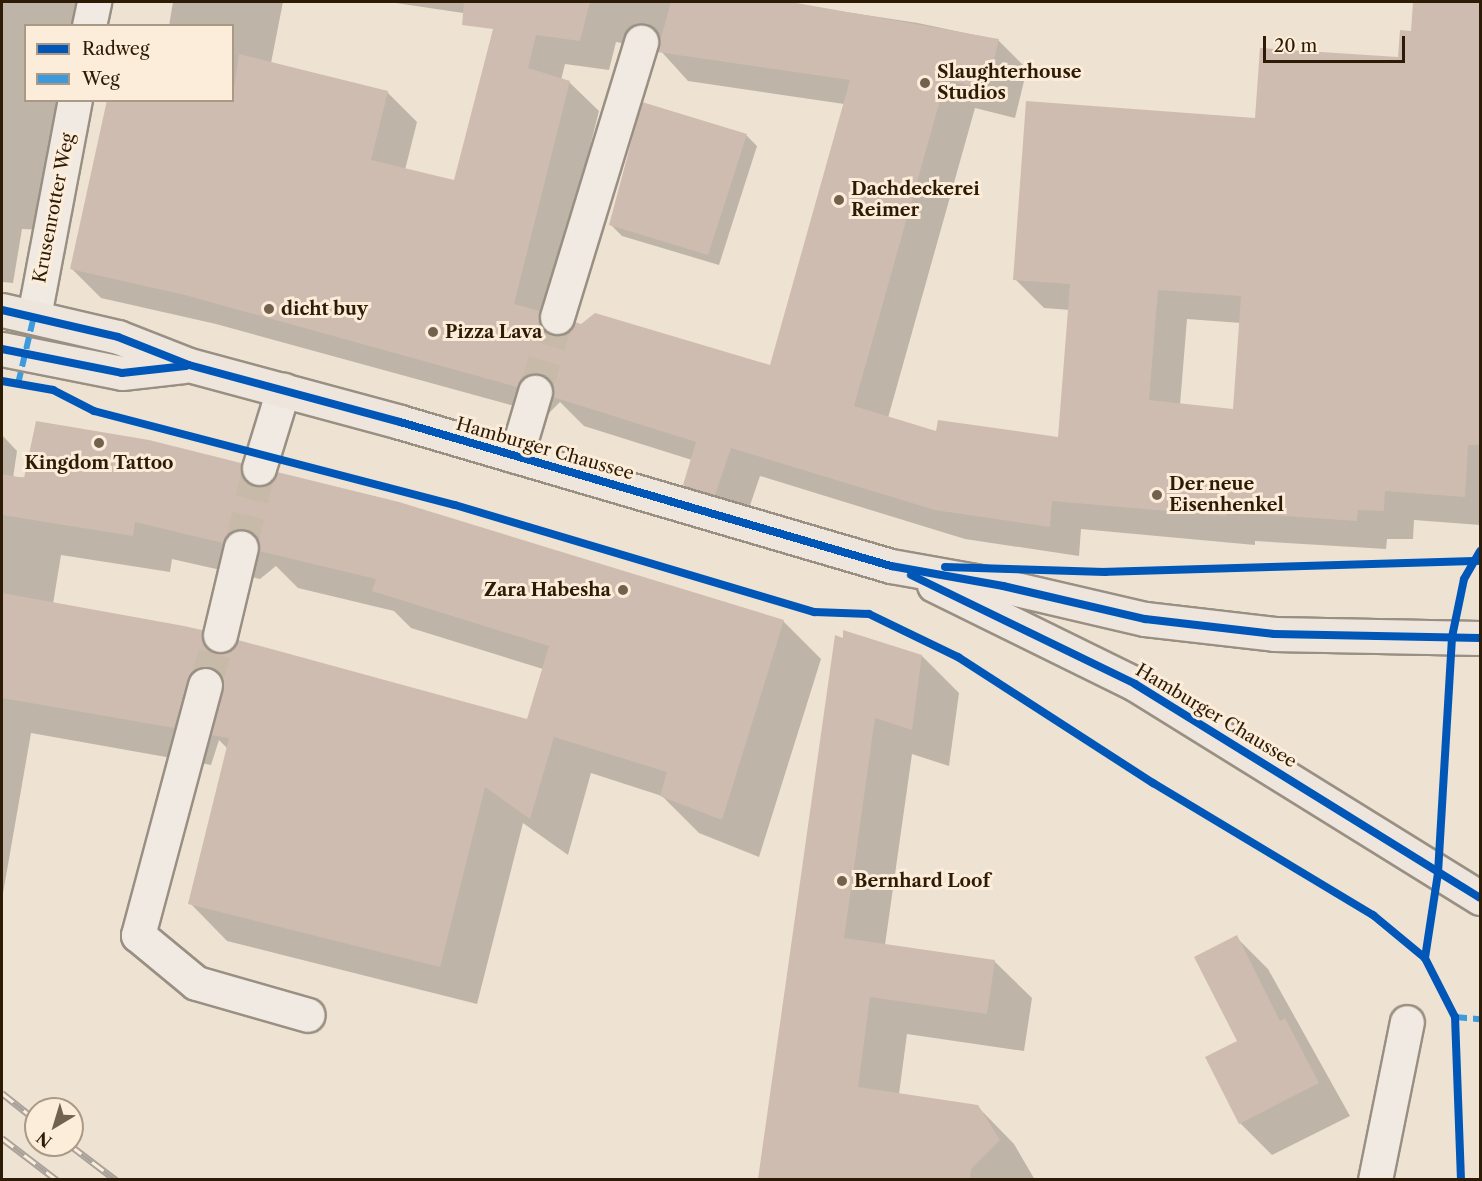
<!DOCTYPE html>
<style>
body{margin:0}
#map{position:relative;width:1482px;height:1181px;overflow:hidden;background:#eee2d2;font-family:"Libre Caslon Text",serif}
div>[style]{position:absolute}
.shadow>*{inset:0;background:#0003}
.building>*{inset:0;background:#cfbcb1}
.minor-tunnel>*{height:33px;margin-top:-16.5px;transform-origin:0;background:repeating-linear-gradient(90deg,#c8baa9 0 33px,transparent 0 49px)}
.roads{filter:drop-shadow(2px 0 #999083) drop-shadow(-2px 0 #999083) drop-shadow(0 2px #999083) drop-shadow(0 -2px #999083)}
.minor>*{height:33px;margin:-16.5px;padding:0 16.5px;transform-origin:16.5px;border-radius:16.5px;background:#f1eae2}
.major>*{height:33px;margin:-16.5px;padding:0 16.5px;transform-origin:16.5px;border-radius:16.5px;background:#eee6dd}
.rail>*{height:7px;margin-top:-3.5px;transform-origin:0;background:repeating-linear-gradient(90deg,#fcedda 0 14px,#aaa39b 0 28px);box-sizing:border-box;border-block:2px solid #aaa39b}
.quiet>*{height:6px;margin-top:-3px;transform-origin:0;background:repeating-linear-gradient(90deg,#3d9bdd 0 12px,transparent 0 18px)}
.cycleway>*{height:8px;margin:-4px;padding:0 4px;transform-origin:4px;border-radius:4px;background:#0057b8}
.dots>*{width:16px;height:16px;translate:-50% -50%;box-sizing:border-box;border:3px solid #fcedda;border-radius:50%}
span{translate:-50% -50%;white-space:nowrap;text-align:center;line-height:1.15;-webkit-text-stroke:6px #fcedda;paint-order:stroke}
.poi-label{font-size:18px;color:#2e1b05;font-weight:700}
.left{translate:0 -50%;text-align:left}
.right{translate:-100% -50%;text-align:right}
.street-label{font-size:18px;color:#2e1b05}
.frame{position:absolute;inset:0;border:3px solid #2e1b05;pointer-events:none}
.legend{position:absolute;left:24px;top:24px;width:210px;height:78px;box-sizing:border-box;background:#fcedda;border:2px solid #aa9985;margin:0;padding:8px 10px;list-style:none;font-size:18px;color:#2e1b05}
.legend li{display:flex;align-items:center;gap:12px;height:30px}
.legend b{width:30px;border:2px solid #aa9985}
.north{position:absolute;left:24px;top:1097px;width:60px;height:60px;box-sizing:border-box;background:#fcedda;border:2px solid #aa9985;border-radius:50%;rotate:218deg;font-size:16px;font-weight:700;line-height:24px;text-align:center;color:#2e1b05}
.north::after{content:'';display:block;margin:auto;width:21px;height:27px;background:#71614d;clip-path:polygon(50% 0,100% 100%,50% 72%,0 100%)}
.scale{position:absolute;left:1263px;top:36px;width:142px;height:27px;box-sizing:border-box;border:3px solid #2e1b05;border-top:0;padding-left:8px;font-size:18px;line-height:21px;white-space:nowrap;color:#2e1b05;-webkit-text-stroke:4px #fcedda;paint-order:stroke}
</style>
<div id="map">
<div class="shadow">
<div style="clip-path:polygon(2px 2px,78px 2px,74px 26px,26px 26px,26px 100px,63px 100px,43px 230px,22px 229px,13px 283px,2px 282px)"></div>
<div style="clip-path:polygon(evenodd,173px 2px,283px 2px,271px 63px,387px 92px,417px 122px,405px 170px,455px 182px,497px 18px,389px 2px,780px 2px,918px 23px,998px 40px,1027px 69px,1015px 118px,975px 108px,888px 418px,937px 433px,1059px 439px,1070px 310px,1044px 308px,1015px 279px,1256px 120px,1399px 59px,1412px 32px,1415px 2px,1480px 2px,1480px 525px,1414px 520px,1413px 539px,1387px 539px,1386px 549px,1255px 541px,1255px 545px,1081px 529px,1079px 556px,965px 539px,760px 476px,744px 523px,714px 514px,684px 485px,692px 460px,584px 426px,560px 402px,547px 415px,216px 324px,101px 298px,72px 269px,232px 100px,232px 26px,169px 26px,173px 2px,616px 42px,660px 50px,688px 81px,844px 104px,771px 366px,562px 337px,546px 321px,599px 111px,569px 82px,561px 80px,565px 64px,609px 70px,616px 42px,173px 2px,1187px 319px,1241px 323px,1234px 410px,1180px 405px,1187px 319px)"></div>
<div style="clip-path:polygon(746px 135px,757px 146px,719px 265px,622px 236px,611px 225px)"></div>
<div style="clip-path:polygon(evenodd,2px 435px,17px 451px,13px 478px,240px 464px,262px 486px,783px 621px,821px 659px,759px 857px,699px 833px,662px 796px,591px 773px,568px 855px,523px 823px,477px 1004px,227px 941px,190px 903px,228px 749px,219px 740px,211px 765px,31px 733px,2px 899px,2px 435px,61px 555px,170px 572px,172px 559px,260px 579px,276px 566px,298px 588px,394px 611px,411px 628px,543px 669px,528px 721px,224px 654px,201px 631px,53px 604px,61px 555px)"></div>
<div style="clip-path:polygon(836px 637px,922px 656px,959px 693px,949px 766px,912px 754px,885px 945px,994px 961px,1032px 998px,1024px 1051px,907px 1034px,899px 1094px,977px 1106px,1014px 1144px,1035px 1180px,759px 1180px)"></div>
<div style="clip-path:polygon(1236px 937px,1268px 969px,1350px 1116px,1272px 1155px,1240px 1123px)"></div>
</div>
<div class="building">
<div style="clip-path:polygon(evenodd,464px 2px,590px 2px,580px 41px,536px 35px,528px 68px,570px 81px,514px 304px,539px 311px,543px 329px,552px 335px,562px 335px,575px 322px,581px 324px,595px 313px,770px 365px,850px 80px,657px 52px,671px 2px,791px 2px,999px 39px,986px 90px,946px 79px,854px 406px,936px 431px,938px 420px,1058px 437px,1070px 284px,1013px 280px,1026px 101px,1255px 118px,1260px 48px,1398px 57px,1400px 30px,1411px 31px,1413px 2px,1480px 2px,1480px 445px,1468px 445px,1465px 497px,1385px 491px,1384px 511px,1358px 510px,1357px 521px,1226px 512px,1226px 516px,1052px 501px,1050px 527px,935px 510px,731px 448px,715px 495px,683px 485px,696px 442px,553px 397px,553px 387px,541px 374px,530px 374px,517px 387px,185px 295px,70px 269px,107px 100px,232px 100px,239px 54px,388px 91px,371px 160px,454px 180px,493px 29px,462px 25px,464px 2px,1158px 290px,1241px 296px,1233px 409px,1149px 400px,1158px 290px)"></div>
<div style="clip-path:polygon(642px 102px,747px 134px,708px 255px,609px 225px)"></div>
<div style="clip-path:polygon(36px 421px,149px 440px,241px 463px,245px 480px,254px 486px,271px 482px,277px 472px,399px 502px,784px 620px,722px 820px,660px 796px,667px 772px,554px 737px,530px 819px,485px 787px,440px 967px,188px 904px,229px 738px,211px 735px,223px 689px,219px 672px,209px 667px,191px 672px,174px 728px,2px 698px,2px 593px,184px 626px,202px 630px,202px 641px,215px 653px,226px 653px,238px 640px,527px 719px,549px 646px,372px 591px,376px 579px,259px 551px,254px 534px,245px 529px,228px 534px,223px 543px,135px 522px,133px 536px,2px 515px,2px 474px,24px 478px)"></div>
<div style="clip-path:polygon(843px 630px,922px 655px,912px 730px,875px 718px,844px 938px,995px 960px,987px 1014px,870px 997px,858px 1087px,978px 1105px,1000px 1140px,971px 1169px,970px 1179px,758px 1179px,835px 635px,843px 638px)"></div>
<div style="clip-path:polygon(1237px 935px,1280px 1021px,1285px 1018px,1319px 1083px,1239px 1124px,1205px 1057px,1237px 1041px,1194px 957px)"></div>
</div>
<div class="minor-tunnel">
<div style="left:535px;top:392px;width:78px;rotate:-73.7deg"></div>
<div style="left:241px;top:547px;width:81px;rotate:-77.2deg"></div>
<div style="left:205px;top:685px;width:52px;rotate:-73.3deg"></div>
</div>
<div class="roads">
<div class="minor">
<div style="left:89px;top:26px;width:25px;rotate:-78deg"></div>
<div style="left:34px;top:316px;width:220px;rotate:-79.3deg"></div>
<div style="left:557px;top:317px;width:288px;rotate:-73deg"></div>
<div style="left:516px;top:456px;width:67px;rotate:-73.5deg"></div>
<div style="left:259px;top:468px;width:82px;rotate:-72.9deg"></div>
<div style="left:220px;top:635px;width:90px;rotate:-76.6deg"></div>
<div style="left:205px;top:685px;width:259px;rotate:105deg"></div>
<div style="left:138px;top:935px;width:75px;rotate:39.6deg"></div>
<div style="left:196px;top:983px;width:116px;rotate:15.9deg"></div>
<div style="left:1375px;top:1180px;width:161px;rotate:-78.6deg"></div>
</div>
<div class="major">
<div style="left:2px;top:310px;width:119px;rotate:13.1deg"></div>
<div style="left:118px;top:337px;width:76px;rotate:21.5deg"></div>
<div style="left:189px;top:365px;width:219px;rotate:15.1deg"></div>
<div style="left:400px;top:422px;width:512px;rotate:16.35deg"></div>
<div style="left:891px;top:566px;width:114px;rotate:10.1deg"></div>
<div style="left:1003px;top:586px;width:146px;rotate:13.1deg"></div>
<div style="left:1145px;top:619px;width:130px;rotate:6.6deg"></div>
<div style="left:1274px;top:634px;width:206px;rotate:1.1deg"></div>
<div style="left:2px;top:349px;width:122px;rotate:11.3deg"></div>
<div style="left:122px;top:373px;width:62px;rotate:-6.4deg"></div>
<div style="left:934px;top:585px;width:224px;rotate:26.2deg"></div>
<div style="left:1135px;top:684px;width:406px;rotate:31.8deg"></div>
</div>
</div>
<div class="rail">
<div style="left:2px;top:1093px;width:43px;rotate:38.5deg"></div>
<div style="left:2px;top:1138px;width:69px;rotate:37.4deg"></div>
<div style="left:70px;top:1145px;width:58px;rotate:37.3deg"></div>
</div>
<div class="quiet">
<div style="left:18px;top:384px;width:70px;rotate:-76.8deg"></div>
<div style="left:1455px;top:1017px;width:25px;rotate:5deg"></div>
</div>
<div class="cycleway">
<div style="left:2px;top:310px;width:119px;rotate:13.1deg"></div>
<div style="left:118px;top:337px;width:76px;rotate:21.5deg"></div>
<div style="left:189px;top:365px;width:219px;rotate:15.1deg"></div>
<div style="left:400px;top:422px;width:512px;rotate:16.35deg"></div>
<div style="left:891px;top:566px;width:114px;rotate:10.1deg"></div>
<div style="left:1003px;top:586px;width:146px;rotate:13.1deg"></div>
<div style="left:1145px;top:619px;width:130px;rotate:6.6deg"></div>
<div style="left:1274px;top:634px;width:206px;rotate:1.1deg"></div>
<div style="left:2px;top:349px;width:122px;rotate:11.3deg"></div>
<div style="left:122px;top:373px;width:64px;rotate:-6.2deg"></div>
<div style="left:2px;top:381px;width:52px;rotate:10deg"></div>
<div style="left:53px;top:390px;width:46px;rotate:27.1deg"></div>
<div style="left:94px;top:411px;width:373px;rotate:14.6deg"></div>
<div style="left:455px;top:505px;width:375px;rotate:16.6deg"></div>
<div style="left:814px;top:612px;width:55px;rotate:2.1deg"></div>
<div style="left:869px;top:614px;width:99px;rotate:25.8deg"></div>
<div style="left:958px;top:657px;width:232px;rotate:32.9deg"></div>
<div style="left:1153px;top:783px;width:257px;rotate:31deg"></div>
<div style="left:1373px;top:915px;width:67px;rotate:39.6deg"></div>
<div style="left:945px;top:567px;width:160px;rotate:1.8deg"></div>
<div style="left:1105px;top:572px;width:374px;rotate:-1.7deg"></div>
<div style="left:911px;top:575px;width:249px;rotate:25.9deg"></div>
<div style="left:1135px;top:684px;width:406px;rotate:31.8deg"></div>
<div style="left:1461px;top:1180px;width:163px;rotate:-92.1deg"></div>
<div style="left:1455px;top:1017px;width:66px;rotate:-117deg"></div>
<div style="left:1425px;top:958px;width:86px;rotate:-81.3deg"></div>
<div style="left:1438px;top:873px;width:236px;rotate:-86.6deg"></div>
<div style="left:1452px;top:637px;width:59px;rotate:-78.3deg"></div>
<div style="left:1464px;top:579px;width:32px;rotate:-60deg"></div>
</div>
<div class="dots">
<div style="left:925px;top:83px;background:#71614d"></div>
<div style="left:839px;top:200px;background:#71614d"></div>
<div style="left:269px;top:309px;background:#71614d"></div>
<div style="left:433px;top:332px;background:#71614d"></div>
<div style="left:99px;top:443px;background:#71614d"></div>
<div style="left:1157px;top:495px;background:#71614d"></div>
<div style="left:623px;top:590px;background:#71614d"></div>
<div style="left:842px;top:881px;background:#71614d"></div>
</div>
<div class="poi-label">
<span class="left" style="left:937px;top:83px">Slaughterhouse<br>Studios</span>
<span class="left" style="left:851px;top:200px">Dachdeckerei<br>Reimer</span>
<span class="left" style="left:281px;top:309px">dicht buy</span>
<span class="left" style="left:445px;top:332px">Pizza Lava</span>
<span style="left:99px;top:463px">Kingdom Tattoo</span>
<span class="left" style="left:1169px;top:495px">Der neue<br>Eisenhenkel</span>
<span class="right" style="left:611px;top:590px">Zara Habesha</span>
<span class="left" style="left:854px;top:881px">Bernhard Loof</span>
</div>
<div class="street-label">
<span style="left:54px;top:208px;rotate:-79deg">Krusenrotter Weg</span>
<span style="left:545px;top:449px;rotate:16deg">Hamburger Chaussee</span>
<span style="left:1216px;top:716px;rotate:31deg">Hamburger Chaussee</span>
</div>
<div class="frame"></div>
<ul class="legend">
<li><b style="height:8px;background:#0057b8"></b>Radweg</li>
<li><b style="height:8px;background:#3d9bdd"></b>Weg</li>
</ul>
<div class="north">N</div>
<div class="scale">20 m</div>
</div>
